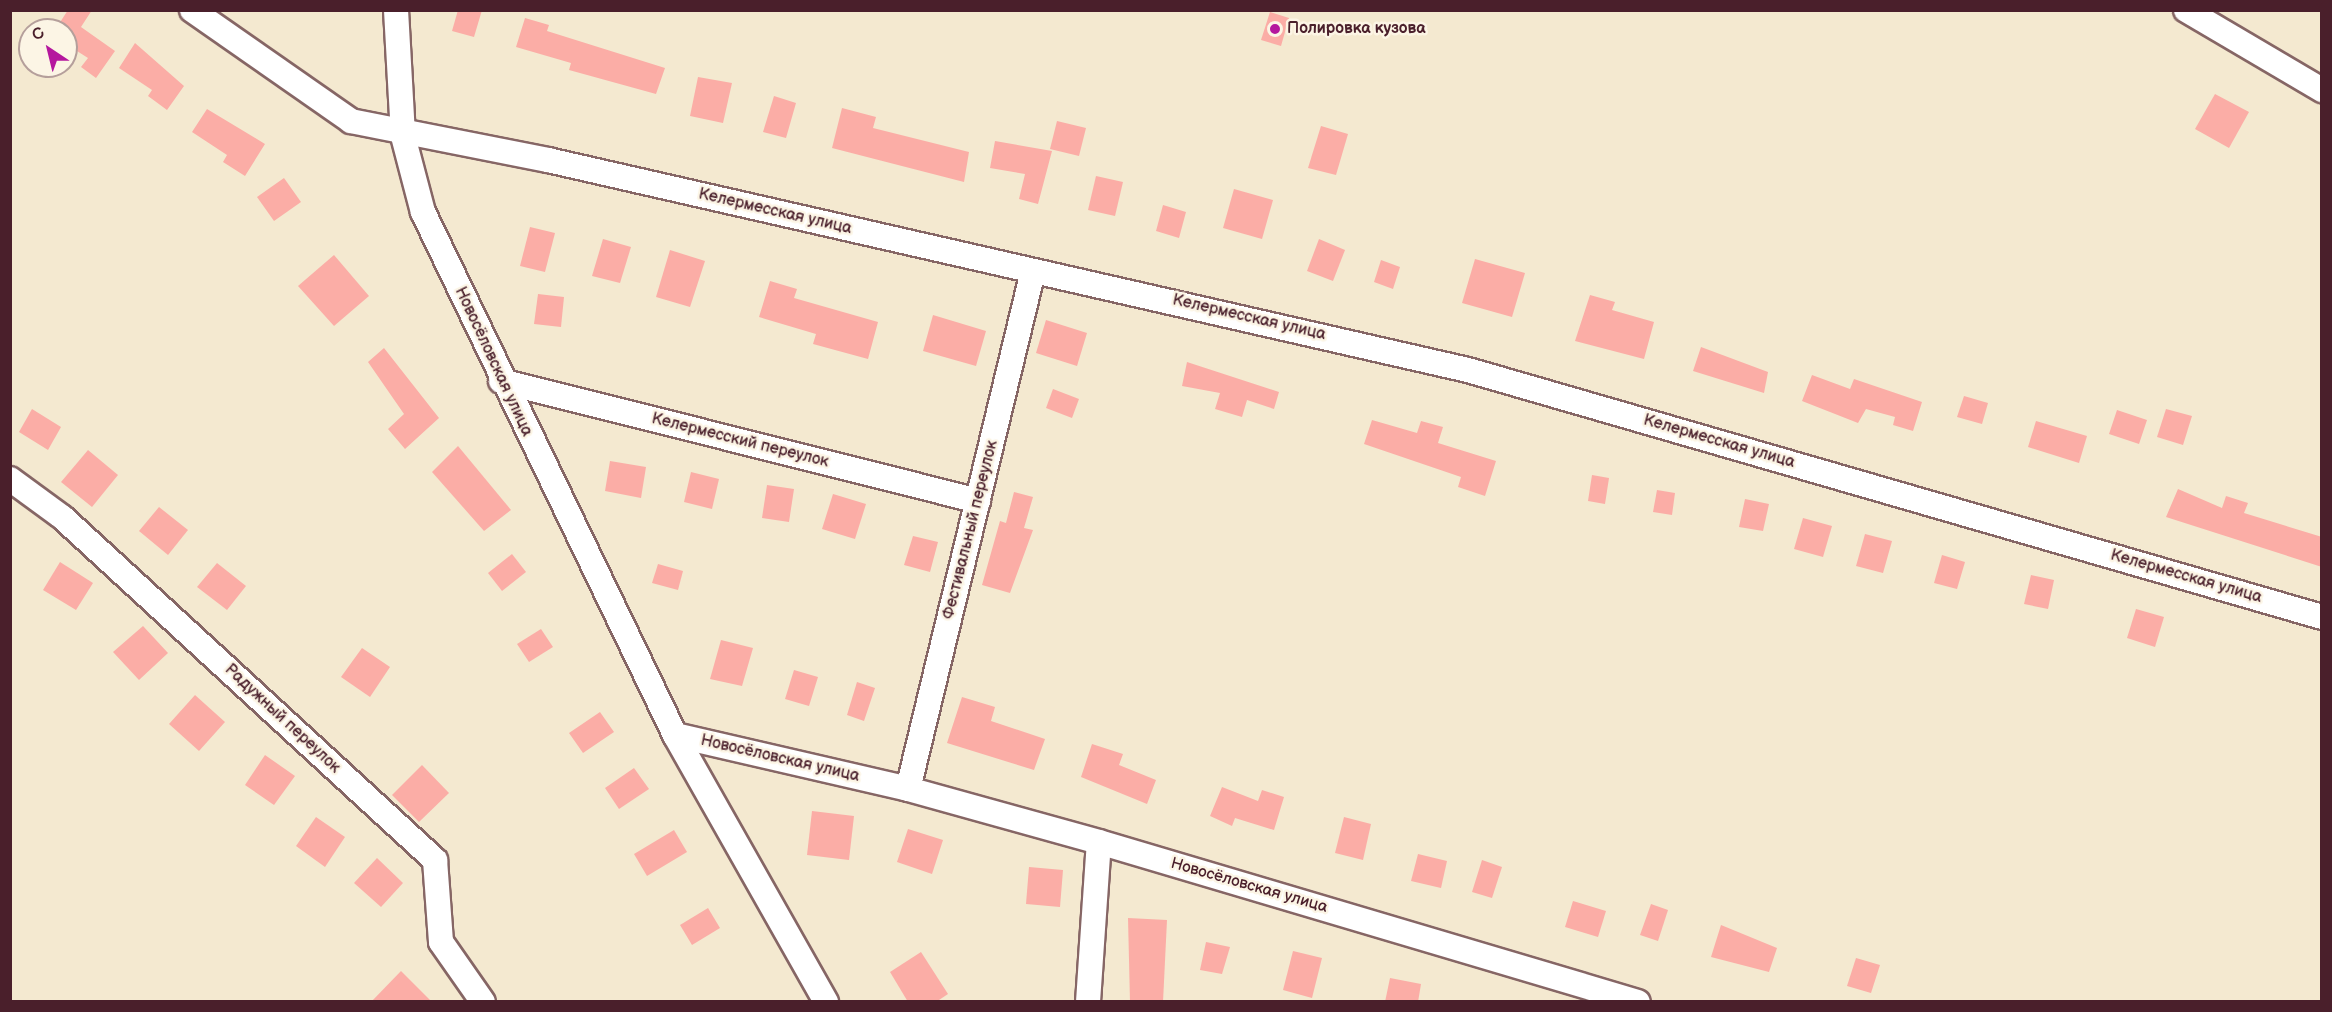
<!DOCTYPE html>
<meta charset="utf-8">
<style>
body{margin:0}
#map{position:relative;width:2332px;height:1012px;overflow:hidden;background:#f4e9d0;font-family:"Balsamiq Sans",sans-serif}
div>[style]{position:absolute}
.building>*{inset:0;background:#fbada6}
.roads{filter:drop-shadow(2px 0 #866665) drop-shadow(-2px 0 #866665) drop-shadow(0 2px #866665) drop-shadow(0 -2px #866665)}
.minor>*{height:24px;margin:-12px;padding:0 12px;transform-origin:12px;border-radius:12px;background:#fff}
.dots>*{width:16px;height:16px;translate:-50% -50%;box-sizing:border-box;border:3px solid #fcf5e5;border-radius:50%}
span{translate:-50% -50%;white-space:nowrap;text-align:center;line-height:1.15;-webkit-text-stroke:5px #fcf5e5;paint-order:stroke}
.poi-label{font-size:16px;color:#4a1f2b;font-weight:700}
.left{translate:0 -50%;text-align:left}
.street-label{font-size:16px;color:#4a1f2b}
.frame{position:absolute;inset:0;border:12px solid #4a1f2b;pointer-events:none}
.north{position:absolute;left:18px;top:18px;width:60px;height:60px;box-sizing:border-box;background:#fcf5e5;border:2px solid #b59f9b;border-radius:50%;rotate:325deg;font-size:16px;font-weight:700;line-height:24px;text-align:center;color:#4a1f2b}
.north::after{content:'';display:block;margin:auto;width:21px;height:27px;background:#b5179e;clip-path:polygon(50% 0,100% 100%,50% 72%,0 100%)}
</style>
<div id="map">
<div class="building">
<div style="clip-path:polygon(68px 10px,92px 10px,81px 27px,115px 51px,96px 78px,81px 67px,88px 58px,69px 46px,66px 51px,66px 30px,55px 30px)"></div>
<div style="clip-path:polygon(458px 10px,482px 10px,474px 37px,452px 31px)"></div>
<div style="clip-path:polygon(1270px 12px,1289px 18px,1281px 46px,1261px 40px)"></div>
<div style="clip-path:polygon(525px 18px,549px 25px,547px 31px,665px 68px,656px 94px,569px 70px,571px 63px,516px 47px)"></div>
<div style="clip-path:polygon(135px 43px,184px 86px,167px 110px,148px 96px,152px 90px,119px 68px)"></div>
<div style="clip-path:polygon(698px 77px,732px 83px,723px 123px,690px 116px)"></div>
<div style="clip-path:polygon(2215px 94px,2249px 112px,2229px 148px,2195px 129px)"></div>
<div style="clip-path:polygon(774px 96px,796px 103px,786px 138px,763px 132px)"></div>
<div style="clip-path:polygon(842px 108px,876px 117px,873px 128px,969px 152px,964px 182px,832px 148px)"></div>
<div style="clip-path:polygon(207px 109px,265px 144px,245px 176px,223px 162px,227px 155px,192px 132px)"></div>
<div style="clip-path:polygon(1057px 121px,1086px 128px,1079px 156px,1050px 149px)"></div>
<div style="clip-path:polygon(1321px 126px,1348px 134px,1336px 175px,1308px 168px)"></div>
<div style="clip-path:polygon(995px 141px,1052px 151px,1038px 204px,1019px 199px,1025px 174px,990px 168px)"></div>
<div style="clip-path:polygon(1096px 176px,1123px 182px,1115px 216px,1088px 210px)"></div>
<div style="clip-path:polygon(284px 178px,301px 202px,274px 221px,257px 197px)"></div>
<div style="clip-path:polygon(1234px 189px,1273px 200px,1262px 239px,1223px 228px)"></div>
<div style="clip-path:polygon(1163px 205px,1186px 212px,1179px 238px,1156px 231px)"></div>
<div style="clip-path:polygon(530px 227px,555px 233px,545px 272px,520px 266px)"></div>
<div style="clip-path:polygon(603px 239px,631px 247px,620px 283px,592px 276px)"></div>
<div style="clip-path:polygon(1319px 239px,1345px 250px,1333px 281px,1307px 271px)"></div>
<div style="clip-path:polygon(670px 250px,705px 261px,690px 307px,656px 297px)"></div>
<div style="clip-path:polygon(334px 255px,369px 296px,334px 326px,298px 286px)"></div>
<div style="clip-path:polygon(1475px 259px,1525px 273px,1512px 317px,1462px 303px)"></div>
<div style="clip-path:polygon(1381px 260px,1400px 267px,1393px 289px,1374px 282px)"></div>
<div style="clip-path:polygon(770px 281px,797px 289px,794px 298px,878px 322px,868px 359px,813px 344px,816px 334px,759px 317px)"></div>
<div style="clip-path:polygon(538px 294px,564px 297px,561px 327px,534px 324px)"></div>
<div style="clip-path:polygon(1590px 295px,1615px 302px,1612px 310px,1654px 322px,1644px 359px,1575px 341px)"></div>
<div style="clip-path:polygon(933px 315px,986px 331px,976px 366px,923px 351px)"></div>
<div style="clip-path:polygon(1046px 320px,1087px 333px,1077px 366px,1036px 353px)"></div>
<div style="clip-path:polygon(1701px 347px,1768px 372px,1764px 393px,1693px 371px)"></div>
<div style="clip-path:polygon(384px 348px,439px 418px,405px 449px,388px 429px,404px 414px,368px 362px)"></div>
<div style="clip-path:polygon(1187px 362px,1279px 392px,1274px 409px,1247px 400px,1242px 417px,1215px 409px,1220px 393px,1182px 386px)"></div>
<div style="clip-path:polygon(1812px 375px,1850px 389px,1854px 379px,1922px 402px,1913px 431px,1893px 425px,1895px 417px,1866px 409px,1858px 423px,1802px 401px)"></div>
<div style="clip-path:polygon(1053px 389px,1079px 399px,1072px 418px,1046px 408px)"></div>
<div style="clip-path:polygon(1964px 396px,1988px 403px,1982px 424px,1957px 417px)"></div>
<div style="clip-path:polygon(32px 409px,61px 427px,48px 450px,19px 432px)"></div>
<div style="clip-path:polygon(2166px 409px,2192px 416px,2183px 445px,2157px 437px)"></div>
<div style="clip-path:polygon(2117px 410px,2147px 420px,2139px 444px,2109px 434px)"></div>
<div style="clip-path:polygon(1372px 420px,1417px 433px,1421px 421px,1443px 427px,1438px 443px,1496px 461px,1485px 496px,1458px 487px,1461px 477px,1364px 444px)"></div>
<div style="clip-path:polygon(2036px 421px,2087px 436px,2079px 463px,2028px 447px)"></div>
<div style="clip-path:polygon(458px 446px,511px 510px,484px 531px,432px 472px)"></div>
<div style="clip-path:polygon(88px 450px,118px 475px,92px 507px,61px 482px)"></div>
<div style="clip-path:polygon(610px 461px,646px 467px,641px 498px,605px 491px)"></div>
<div style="clip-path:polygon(691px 472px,719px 479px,712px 509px,684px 502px)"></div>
<div style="clip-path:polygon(1592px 475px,1609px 478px,1605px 504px,1588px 501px)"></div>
<div style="clip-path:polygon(767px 485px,794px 489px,789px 522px,762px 518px)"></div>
<div style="clip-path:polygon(2178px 489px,2222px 508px,2226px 496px,2248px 503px,2244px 513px,2322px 537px,2322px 567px,2166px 517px)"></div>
<div style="clip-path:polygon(1657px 490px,1675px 493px,1672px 515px,1653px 512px)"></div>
<div style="clip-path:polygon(1014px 492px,1033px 497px,1024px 528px,1033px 530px,1010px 593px,982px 585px,1000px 521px,1006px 523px)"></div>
<div style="clip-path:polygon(833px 494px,866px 504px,855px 539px,822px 529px)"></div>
<div style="clip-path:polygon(1745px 499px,1769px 504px,1763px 531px,1739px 527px)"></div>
<div style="clip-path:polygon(159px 507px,188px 530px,168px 555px,139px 531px)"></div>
<div style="clip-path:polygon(1803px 518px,1832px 526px,1823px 557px,1794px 549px)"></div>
<div style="clip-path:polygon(1865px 534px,1892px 541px,1883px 573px,1856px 566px)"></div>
<div style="clip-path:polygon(913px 536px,938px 542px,930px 572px,904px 565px)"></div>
<div style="clip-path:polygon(512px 554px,526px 572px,502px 591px,488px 573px)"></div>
<div style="clip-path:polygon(1942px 555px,1965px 562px,1957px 589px,1934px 583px)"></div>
<div style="clip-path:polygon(60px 562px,93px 583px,76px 610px,43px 590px)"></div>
<div style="clip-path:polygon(217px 563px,246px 586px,227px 610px,197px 587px)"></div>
<div style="clip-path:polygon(658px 564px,683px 571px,678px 590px,652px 583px)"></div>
<div style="clip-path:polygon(2031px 575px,2054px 580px,2048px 609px,2024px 604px)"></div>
<div style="clip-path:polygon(2136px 609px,2164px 617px,2155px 647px,2127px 638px)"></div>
<div style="clip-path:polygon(143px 626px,168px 653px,139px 680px,113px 652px)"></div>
<div style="clip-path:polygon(541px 629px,553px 647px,529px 662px,517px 644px)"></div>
<div style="clip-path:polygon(721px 640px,753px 648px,742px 686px,710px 679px)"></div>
<div style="clip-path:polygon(362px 648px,390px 667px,370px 697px,341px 677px)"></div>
<div style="clip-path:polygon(794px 670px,818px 677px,809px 706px,785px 699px)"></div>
<div style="clip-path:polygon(857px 682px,875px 688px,864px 721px,847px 715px)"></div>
<div style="clip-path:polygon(195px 695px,225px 722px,199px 751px,169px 724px)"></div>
<div style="clip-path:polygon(962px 697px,995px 707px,991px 721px,1045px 739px,1034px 770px,947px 743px)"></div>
<div style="clip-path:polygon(600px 712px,614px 732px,583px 753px,569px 733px)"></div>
<div style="clip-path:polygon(1092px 744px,1123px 754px,1119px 765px,1156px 780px,1147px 804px,1081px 777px)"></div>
<div style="clip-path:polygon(265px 755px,295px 776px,274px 805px,245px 785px)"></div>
<div style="clip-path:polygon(422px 765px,449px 793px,419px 822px,392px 795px)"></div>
<div style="clip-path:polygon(634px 768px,649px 789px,619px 809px,605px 788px)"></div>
<div style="clip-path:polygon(1222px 787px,1258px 801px,1262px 790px,1284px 797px,1274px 830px,1235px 818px,1232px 826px,1210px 816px)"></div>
<div style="clip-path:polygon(812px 811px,854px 816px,849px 860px,807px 855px)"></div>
<div style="clip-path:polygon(316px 817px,345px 837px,325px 867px,296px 846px)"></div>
<div style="clip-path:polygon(1344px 817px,1371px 824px,1363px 860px,1335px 853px)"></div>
<div style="clip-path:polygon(908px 829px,943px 840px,932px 874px,897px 862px)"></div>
<div style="clip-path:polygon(674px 830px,687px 852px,647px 876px,634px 854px)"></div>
<div style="clip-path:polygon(1418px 854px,1447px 861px,1441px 888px,1411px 881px)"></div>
<div style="clip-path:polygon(377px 858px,403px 883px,381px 907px,354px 883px)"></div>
<div style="clip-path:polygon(1482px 860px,1502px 867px,1492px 898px,1472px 892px)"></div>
<div style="clip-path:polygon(1029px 867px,1063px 870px,1060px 907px,1026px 904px)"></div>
<div style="clip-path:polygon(1573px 901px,1606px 911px,1598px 937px,1565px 927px)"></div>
<div style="clip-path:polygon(1651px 904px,1668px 910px,1658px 941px,1640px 935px)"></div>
<div style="clip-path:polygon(708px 908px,720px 928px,692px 945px,680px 925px)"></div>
<div style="clip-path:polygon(1128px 918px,1167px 920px,1163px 1002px,1130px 1002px)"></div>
<div style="clip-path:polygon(1721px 925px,1777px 948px,1769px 972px,1711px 957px)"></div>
<div style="clip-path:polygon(1206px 942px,1230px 947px,1222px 974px,1200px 970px)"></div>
<div style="clip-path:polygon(1293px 951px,1322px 958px,1312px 998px,1283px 990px)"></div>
<div style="clip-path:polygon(921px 952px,948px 994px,936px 1002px,908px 1002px,890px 972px)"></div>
<div style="clip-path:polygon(1856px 958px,1880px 965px,1871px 993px,1847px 986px)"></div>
<div style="clip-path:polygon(401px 971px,432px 1002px,371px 1002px)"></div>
<div style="clip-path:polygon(1390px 978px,1421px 984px,1418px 1002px,1385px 1002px)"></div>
</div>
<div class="roads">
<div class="minor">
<div style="left:192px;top:10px;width:194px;rotate:34.9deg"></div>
<div style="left:351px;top:121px;width:201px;rotate:11.2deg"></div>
<div style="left:548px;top:160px;width:944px;rotate:12.86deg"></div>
<div style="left:1468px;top:370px;width:889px;rotate:16.13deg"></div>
<div style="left:396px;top:10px;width:126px;rotate:86.8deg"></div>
<div style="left:403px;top:136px;width:79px;rotate:75.3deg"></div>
<div style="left:423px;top:212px;width:581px;rotate:64.27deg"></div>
<div style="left:675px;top:735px;width:307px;rotate:60.5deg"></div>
<div style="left:2186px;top:10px;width:158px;rotate:30.5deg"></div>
<div style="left:501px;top:381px;width:492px;rotate:14.1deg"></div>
<div style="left:10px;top:479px;width:64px;rotate:36.2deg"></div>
<div style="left:62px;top:517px;width:507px;rotate:42.6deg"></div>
<div style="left:435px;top:860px;width:82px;rotate:85.8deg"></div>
<div style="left:441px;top:942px;width:73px;rotate:55deg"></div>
<div style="left:675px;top:735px;width:239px;rotate:13deg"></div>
<div style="left:908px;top:789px;width:198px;rotate:15.5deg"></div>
<div style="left:1099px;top:842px;width:562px;rotate:16.53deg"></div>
<div style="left:908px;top:789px;width:533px;rotate:-76.43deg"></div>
<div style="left:1088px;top:1002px;width:160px;rotate:-86.1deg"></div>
</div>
</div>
<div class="dots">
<div style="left:1275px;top:29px;background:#b5179e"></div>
</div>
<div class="poi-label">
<span class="left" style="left:1287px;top:29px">Полировка кузова</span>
</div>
<div class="street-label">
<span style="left:775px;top:212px;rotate:13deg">Келермесская улица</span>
<span style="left:1249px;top:318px;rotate:13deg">Келермесская улица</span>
<span style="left:493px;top:362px;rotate:65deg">Новосёловская улица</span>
<span style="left:740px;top:441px;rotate:14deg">Келермесский переулок</span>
<span style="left:1719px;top:442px;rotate:16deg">Келермесская улица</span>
<span style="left:971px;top:530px;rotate:-76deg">Фестивальный переулок</span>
<span style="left:2186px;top:577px;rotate:16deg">Келермесская улица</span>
<span style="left:282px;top:719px;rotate:43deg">Радужный переулок</span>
<span style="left:780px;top:759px;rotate:13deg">Новосёловская улица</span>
<span style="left:1249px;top:886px;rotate:16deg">Новосёловская улица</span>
</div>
<div class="frame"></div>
<div class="north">С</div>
</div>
